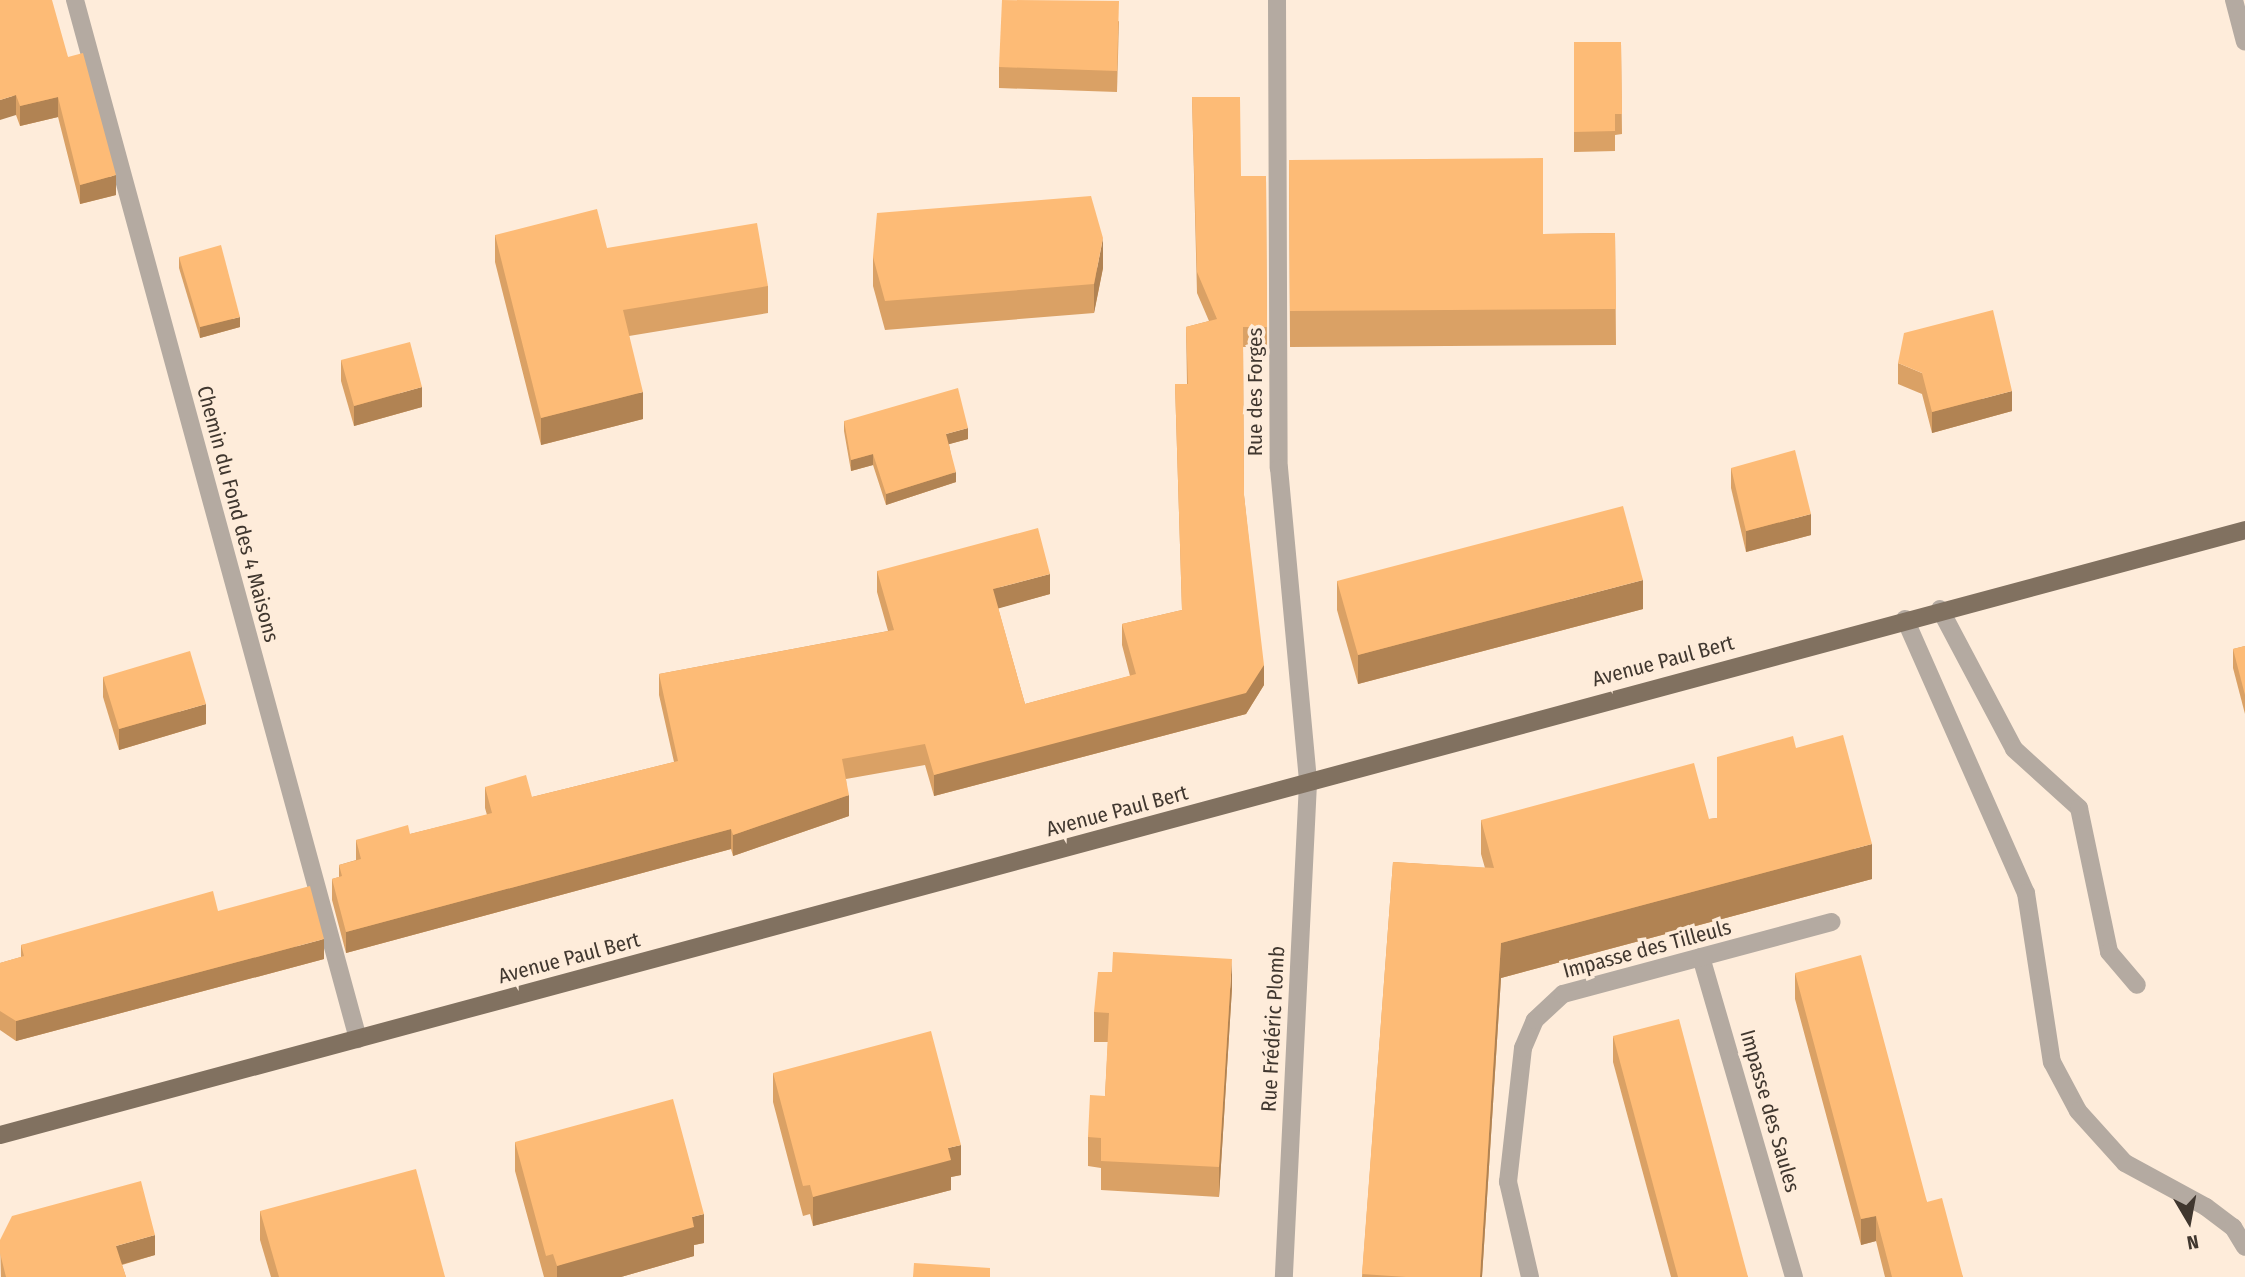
<!DOCTYPE html>
<meta charset="utf-8">
<style>
body{margin:0}
#map{position:relative;width:2245px;height:1277px;overflow:hidden;background:#feecda;font-family:"Fira Sans Condensed",sans-serif}
div>[style]{position:absolute}
.minor>*{height:18px;margin:-9px;padding:0 9px;transform-origin:9px;border-radius:9px;background:#b4aaa1}
.major>*{height:18px;margin:-9px;padding:0 9px;transform-origin:9px;border-radius:9px;background:#817160}
.wall>*{inset:0;background:#daa165}
.shaded-wall>*{inset:0;background:#b18353}
.building>*{inset:0;background:#fdbb76}
span{translate:-50% -50%;white-space:nowrap;text-align:center;line-height:1.15;-webkit-text-stroke:7px #feecda;paint-order:stroke}
.street-label{font-size:21px;color:#40372f}
.north{position:absolute;left:2154px;top:1186px;width:70px;height:70px;-webkit-text-stroke:5px #feecda;paint-order:stroke;rotate:170deg;font-size:19px;font-weight:700;line-height:28px;text-align:center;color:#40372f}
.north::after{content:'';display:block;margin:auto;width:24px;height:32px;background:#40372f;clip-path:polygon(50% 0,100% 100%,50% 72%,0 100%)}
</style>
<div id="map">
<div class="minor">
<div style="left:75px;top:0;width:1077px;rotate:74.76deg"></div>
<div style="left:1277px;top:0;width:468px;rotate:89.8deg"></div>
<div style="left:1279px;top:468px;width:316px;rotate:84.7deg"></div>
<div style="left:1308px;top:783px;width:495px;rotate:92.8deg"></div>
<div style="left:2234px;top:0;width:43px;rotate:75.3deg"></div>
<div style="left:1940px;top:609px;width:158px;rotate:62.1deg"></div>
<div style="left:2014px;top:749px;width:88px;rotate:42.2deg"></div>
<div style="left:2079px;top:808px;width:147px;rotate:78.2deg"></div>
<div style="left:2109px;top:952px;width:43px;rotate:49.7deg"></div>
<div style="left:1905px;top:619px;width:300px;rotate:66.2deg"></div>
<div style="left:2026px;top:893px;width:171px;rotate:81.3deg"></div>
<div style="left:2052px;top:1062px;width:55px;rotate:62deg"></div>
<div style="left:2078px;top:1111px;width:70px;rotate:47.9deg"></div>
<div style="left:2125px;top:1163px;width:92px;rotate:28.5deg"></div>
<div style="left:2206px;top:1207px;width:34px;rotate:37deg"></div>
<div style="left:2233px;top:1227px;width:23px;rotate:59deg"></div>
<div style="left:1701px;top:957px;width:333px;rotate:73.8deg"></div>
<div style="left:1530px;top:1277px;width:98px;rotate:-103deg"></div>
<div style="left:1508px;top:1182px;width:135px;rotate:-83.6deg"></div>
<div style="left:1523px;top:1048px;width:30px;rotate:-67deg"></div>
<div style="left:1535px;top:1020px;width:38px;rotate:-43deg"></div>
<div style="left:1563px;top:994px;width:278px;rotate:-15deg"></div>
</div>
<div class="major">
<div style="left:0;top:1135px;width:2325px;rotate:-15.08deg"></div>
</div>
<div class="wall">
<div style="clip-path:polygon(0 0,68px 57px,116px 195px,80px 204px,58px 117px,20px 126px,16px 115px)"></div>
<div style="clip-path:polygon(1119px 21px,1117px 92px,999px 88px,999px 67px)"></div>
<div style="clip-path:polygon(1574px 42px,1621px 42px,1622px 134px,1615px 135px,1615px 151px,1574px 152px)"></div>
<div style="clip-path:polygon(1192px 97px,1241px 176px,1266px 176px,1267px 347px,1243px 347px,1244px 495px,1264px 685px,1246px 714px,934px 796px,925px 765px,846px 779px,849px 816px,733px 856px,731px 849px,346px 953px,332px 900px,332px 879px,339px 877px,339px 865px,356px 860px,356px 840px,410px 834px,487px 815px,485px 808px,485px 787px,532px 797px,674px 762px,659px 695px,659px 674px,888px 631px,877px 592px,877px 571px,1050px 594px,998px 608px,1025px 704px,1130px 676px,1122px 645px,1122px 624px,1182px 610px,1175px 384px,1187px 384px,1186px 327px,1209px 321px,1197px 293px)"></div>
<div style="clip-path:polygon(1289px 160px,1543px 234px,1615px 233px,1616px 345px,1290px 347px)"></div>
<div style="clip-path:polygon(495px 235px,607px 248px,768px 286px,768px 313px,629px 336px,643px 419px,541px 445px,495px 262px)"></div>
<div style="clip-path:polygon(179px 257px,240px 327px,200px 338px,179px 268px)"></div>
<div style="clip-path:polygon(873px 257px,1103px 268px,1094px 313px,885px 330px,873px 286px)"></div>
<div style="clip-path:polygon(341px 360px,422px 407px,354px 426px,341px 381px)"></div>
<div style="clip-path:polygon(1898px 363px,2012px 411px,1932px 433px,1922px 394px,1898px 384px)"></div>
<div style="clip-path:polygon(844px 421px,968px 439px,949px 444px,956px 482px,886px 505px,873px 465px,851px 471px,844px 431px)"></div>
<div style="clip-path:polygon(1731px 468px,1811px 535px,1746px 552px,1731px 488px)"></div>
<div style="clip-path:polygon(1337px 581px,1643px 609px,1358px 684px,1337px 610px)"></div>
<div style="clip-path:polygon(2245px 646px,2245px 714px,2233px 668px,2233px 649px)"></div>
<div style="clip-path:polygon(103px 677px,206px 724px,119px 750px,103px 697px)"></div>
<div style="clip-path:polygon(1796px 748px,1872px 879px,1501px 978px,1482px 1277px,1362px 1277px,1393px 862px,1485px 868px,1481px 854px,1481px 820px,1709px 819px,1717px 818px)"></div>
<div style="clip-path:polygon(218px 911px,324px 959px,16px 1041px,0 1030px,0 963px,21px 957px,21px 945px)"></div>
<div style="clip-path:polygon(1795px 973px,1927px 1202px,1963px 1277px,1885px 1277px,1876px 1241px,1861px 1245px,1795px 999px)"></div>
<div style="clip-path:polygon(1232px 988px,1219px 1197px,1101px 1190px,1101px 1168px,1088px 1166px,1088px 1137px,1105px 1096px,1108px 1042px,1094px 1042px,1094px 1012px)"></div>
<div style="clip-path:polygon(1613px 1036px,1748px 1277px,1671px 1277px,1613px 1062px)"></div>
<div style="clip-path:polygon(773px 1073px,961px 1175px,951px 1177px,951px 1190px,813px 1226px,810px 1214px,803px 1216px,773px 1102px)"></div>
<div style="clip-path:polygon(515px 1142px,704px 1243px,694px 1245px,694px 1256px,621px 1277px,544px 1277px,515px 1171px)"></div>
<div style="clip-path:polygon(260px 1211px,445px 1277px,271px 1277px,260px 1240px)"></div>
<div style="clip-path:polygon(0 1240px,155px 1255px,122px 1265px,126px 1277px,1px 1277px)"></div>
</div>
<div class="shaded-wall">
<div style="clip-path:polygon(16px 95px,16px 115px,0 120px,0 100px)"></div>
<div style="clip-path:polygon(58px 97px,58px 117px,20px 126px,20px 106px)"></div>
<div style="clip-path:polygon(116px 175px,116px 195px,80px 204px,80px 185px)"></div>
<div style="clip-path:polygon(1103px 238px,1103px 268px,1094px 313px,1094px 284px)"></div>
<div style="clip-path:polygon(240px 317px,240px 327px,200px 338px,200px 327px)"></div>
<div style="clip-path:polygon(422px 387px,422px 407px,354px 426px,354px 406px)"></div>
<div style="clip-path:polygon(2012px 391px,2012px 411px,1932px 433px,1932px 412px)"></div>
<div style="clip-path:polygon(643px 392px,643px 419px,541px 445px,541px 418px)"></div>
<div style="clip-path:polygon(968px 428px,968px 439px,946px 445px,946px 434px)"></div>
<div style="clip-path:polygon(873px 454px,873px 465px,851px 471px,851px 460px)"></div>
<div style="clip-path:polygon(956px 472px,956px 482px,886px 505px,886px 494px)"></div>
<div style="clip-path:polygon(1811px 514px,1811px 535px,1746px 552px,1746px 531px)"></div>
<div style="clip-path:polygon(1050px 574px,1050px 594px,993px 610px,993px 589px)"></div>
<div style="clip-path:polygon(1643px 580px,1643px 609px,1358px 684px,1358px 655px)"></div>
<div style="clip-path:polygon(1264px 665px,1264px 685px,1246px 714px,934px 796px,934px 775px)"></div>
<div style="clip-path:polygon(206px 704px,206px 724px,119px 750px,119px 729px)"></div>
<div style="clip-path:polygon(849px 795px,849px 816px,733px 856px,733px 835px)"></div>
<div style="clip-path:polygon(731px 829px,731px 849px,346px 953px,346px 932px)"></div>
<div style="clip-path:polygon(1872px 844px,1872px 879px,1501px 978px,1482px 1277px,1480px 1277px,1501px 943px)"></div>
<div style="clip-path:polygon(324px 939px,324px 959px,16px 1041px,16px 1021px)"></div>
<div style="clip-path:polygon(1232px 959px,1232px 988px,1219px 1197px,1219px 1167px)"></div>
<div style="clip-path:polygon(961px 1145px,961px 1175px,951px 1177px,951px 1190px,813px 1226px,813px 1197px,948px 1148px)"></div>
<div style="clip-path:polygon(704px 1214px,704px 1243px,694px 1245px,694px 1256px,621px 1277px,557px 1277px,557px 1266px,692px 1217px)"></div>
<div style="clip-path:polygon(1876px 1216px,1876px 1241px,1861px 1245px,1861px 1219px)"></div>
<div style="clip-path:polygon(155px 1235px,155px 1255px,116px 1266px,116px 1246px)"></div>
</div>
<div class="building">
<div style="clip-path:polygon(0 0,52px 0,68px 57px,83px 53px,116px 175px,80px 185px,58px 97px,20px 106px,16px 95px,0 100px)"></div>
<div style="clip-path:polygon(1002px 0,1119px 1px,1117px 71px,999px 67px)"></div>
<div style="clip-path:polygon(1574px 42px,1621px 42px,1622px 114px,1615px 114px,1615px 131px,1574px 132px)"></div>
<div style="clip-path:polygon(1192px 97px,1240px 97px,1241px 176px,1266px 176px,1267px 327px,1243px 327px,1244px 495px,1264px 665px,1246px 693px,934px 775px,925px 744px,842px 759px,849px 795px,733px 835px,731px 829px,346px 932px,332px 879px,342px 876px,339px 865px,361px 859px,356px 840px,408px 825px,410px 834px,492px 813px,485px 787px,526px 775px,532px 797px,678px 761px,659px 674px,894px 630px,877px 571px,1038px 528px,1050px 574px,993px 589px,1025px 704px,1136px 674px,1122px 624px,1182px 610px,1175px 384px,1188px 384px,1186px 327px,1217px 319px,1197px 272px)"></div>
<div style="clip-path:polygon(1543px 158px,1543px 234px,1615px 233px,1616px 309px,1290px 311px,1289px 160px)"></div>
<div style="clip-path:polygon(1091px 196px,1103px 238px,1094px 284px,885px 301px,873px 257px,877px 213px)"></div>
<div style="clip-path:polygon(597px 209px,607px 248px,757px 223px,768px 286px,623px 310px,643px 392px,541px 418px,495px 235px)"></div>
<div style="clip-path:polygon(221px 245px,240px 317px,200px 327px,179px 257px)"></div>
<div style="clip-path:polygon(1993px 310px,2012px 391px,1932px 412px,1922px 373px,1898px 363px,1904px 333px)"></div>
<div style="clip-path:polygon(410px 342px,422px 387px,354px 406px,341px 360px)"></div>
<div style="clip-path:polygon(958px 388px,968px 428px,946px 434px,956px 472px,886px 494px,873px 454px,851px 460px,844px 421px)"></div>
<div style="clip-path:polygon(1795px 450px,1811px 514px,1746px 531px,1731px 468px)"></div>
<div style="clip-path:polygon(1623px 506px,1643px 580px,1358px 655px,1337px 581px)"></div>
<div style="clip-path:polygon(2245px 646px,2245px 695px,2233px 649px)"></div>
<div style="clip-path:polygon(190px 651px,206px 704px,119px 729px,103px 677px)"></div>
<div style="clip-path:polygon(1843px 735px,1872px 844px,1501px 943px,1480px 1277px,1406px 1277px,1362px 1274px,1393px 862px,1494px 868px,1481px 820px,1694px 763px,1709px 819px,1717px 818px,1717px 757px,1793px 736px,1796px 748px)"></div>
<div style="clip-path:polygon(310px 886px,324px 939px,16px 1021px,0 1011px,0 963px,24px 956px,21px 945px,213px 891px,218px 911px)"></div>
<div style="clip-path:polygon(1113px 952px,1232px 959px,1219px 1167px,1101px 1161px,1101px 1138px,1088px 1137px,1090px 1095px,1105px 1096px,1109px 1013px,1094px 1012px,1098px 972px,1112px 972px)"></div>
<div style="clip-path:polygon(1861px 955px,1927px 1202px,1942px 1198px,1963px 1277px,1892px 1277px,1876px 1216px,1861px 1219px,1795px 973px)"></div>
<div style="clip-path:polygon(1679px 1019px,1748px 1277px,1678px 1277px,1613px 1036px)"></div>
<div style="clip-path:polygon(931px 1031px,961px 1145px,948px 1148px,951px 1160px,813px 1197px,810px 1185px,803px 1186px,773px 1073px)"></div>
<div style="clip-path:polygon(673px 1099px,704px 1214px,692px 1217px,694px 1227px,557px 1266px,553px 1254px,546px 1256px,515px 1142px)"></div>
<div style="clip-path:polygon(416px 1169px,445px 1277px,279px 1277px,260px 1211px)"></div>
<div style="clip-path:polygon(141px 1181px,155px 1235px,116px 1246px,126px 1277px,6px 1277px,0 1253px,0 1240px,12px 1216px)"></div>
<div style="clip-path:polygon(914px 1263px,990px 1268px,990px 1277px,913px 1277px)"></div>
</div>
<div class="street-label">
<span style="left:1255px;top:392px;rotate:-90deg">Rue des Forges</span>
<span style="left:238px;top:514px;rotate:75deg">Chemin du Fond des 4 Maisons</span>
<span style="left:1663px;top:661px;rotate:-15deg">Avenue Paul Bert</span>
<span style="left:1117px;top:811px;rotate:-15deg">Avenue Paul Bert</span>
<span style="left:1647px;top:949px;rotate:-15deg">Impasse des Tilleuls</span>
<span style="left:569px;top:958px;rotate:-15deg">Avenue Paul Bert</span>
<span style="left:1273px;top:1029px;rotate:-87deg">Rue Frédéric Plomb</span>
<span style="left:1770px;top:1111px;rotate:74deg">Impasse des Saules</span>
</div>
<div class="north">N</div>
</div>
